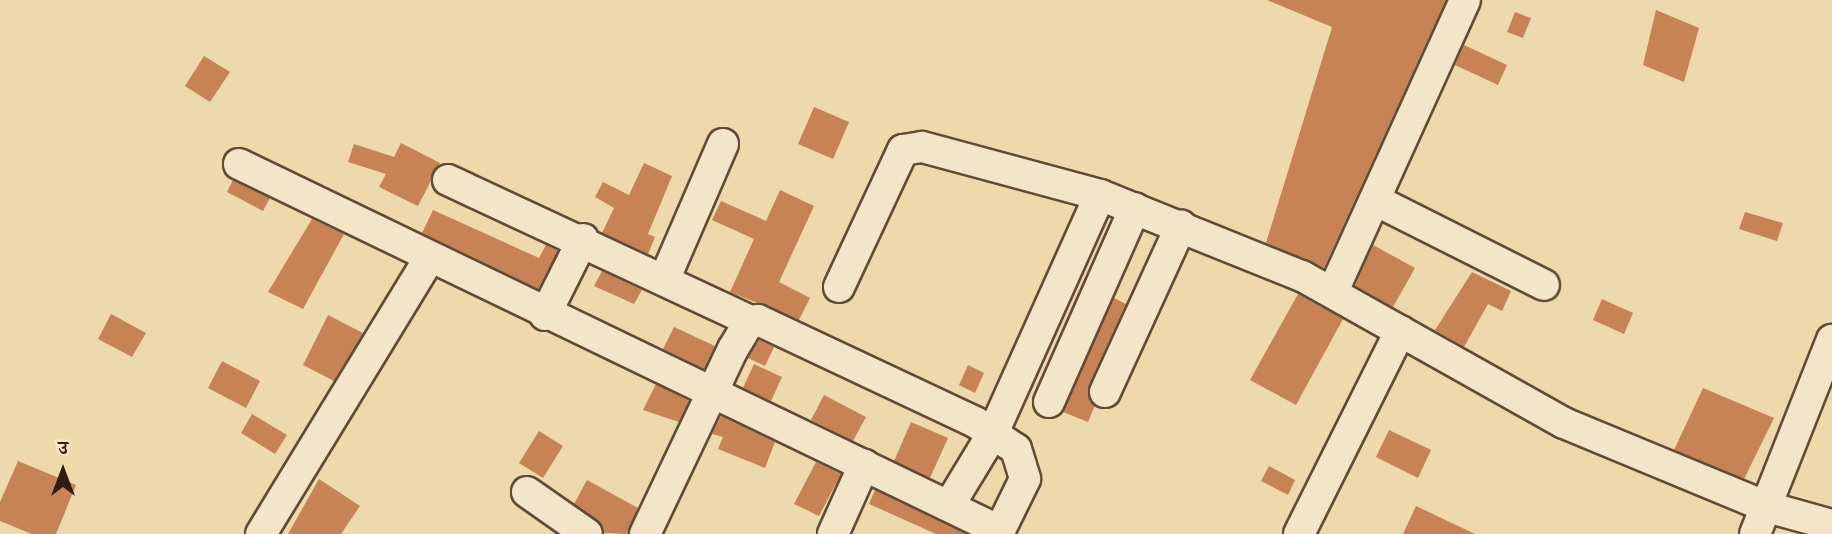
<!DOCTYPE html>
<meta charset="utf-8">
<style>
body{margin:0}
#map{position:relative;width:1832px;height:534px;overflow:hidden;background:#edd9ab;font-family:"Old Standard TT","Noto Serif Devanagari",serif}
div>[style]{position:absolute}
.building>*{inset:0;background:#c78355}
.roads{filter:drop-shadow(2px 0 #614b36) drop-shadow(-2px 0 #614b36) drop-shadow(0 2px #614b36) drop-shadow(0 -2px #614b36)}
.minor>*{height:30px;margin:-15px;padding:0 15px;transform-origin:15px;border-radius:15px;background:#f3e6c8}
span{translate:-50% -50%;white-space:nowrap;text-align:center;line-height:1.15;-webkit-text-stroke:5px #f3e6c8;paint-order:stroke}
.north{position:absolute;left:28px;top:436px;width:70px;height:70px;-webkit-text-stroke:5px #f3e6c8;paint-order:stroke;rotate:0deg;font-size:19px;font-weight:700;line-height:28px;text-align:center;color:#321c0f}
.north::after{content:'';display:block;margin:auto;width:24px;height:32px;background:#321c0f;clip-path:polygon(50% 0,100% 100%,50% 72%,0 100%)}
</style>
<div id="map">
<div class="building">
<div style="clip-path:polygon(1267px 0,1446px 0,1324px 268px,1266px 243px,1332px 27px)"></div>
<div style="clip-path:polygon(1656px 10px,1699px 28px,1684px 82px,1643px 65px)"></div>
<div style="clip-path:polygon(1515px 12px,1531px 18px,1523px 38px,1507px 32px)"></div>
<div style="clip-path:polygon(1464px 45px,1507px 65px,1498px 85px,1455px 65px)"></div>
<div style="clip-path:polygon(204px 56px,230px 72px,210px 102px,185px 86px)"></div>
<div style="clip-path:polygon(814px 107px,849px 122px,833px 159px,798px 144px)"></div>
<div style="clip-path:polygon(401px 143px,440px 163px,418px 206px,379px 187px,386px 174px,348px 162px,354px 144px,394px 157px)"></div>
<div style="clip-path:polygon(644px 163px,672px 176px,648px 234px,655px 237px,648px 254px,602px 233px,614px 208px,595px 197px,603px 182px,629px 195px)"></div>
<div style="clip-path:polygon(233px 180px,270px 198px,263px 211px,227px 192px)"></div>
<div style="clip-path:polygon(780px 190px,814px 206px,779px 282px,810px 298px,799px 320px,730px 292px,754px 239px,712px 220px,721px 201px,766px 221px)"></div>
<div style="clip-path:polygon(433px 210px,539px 258px,546px 245px,558px 251px,538px 289px,422px 233px)"></div>
<div style="clip-path:polygon(1745px 212px,1783px 223px,1777px 241px,1739px 229px)"></div>
<div style="clip-path:polygon(312px 219px,344px 234px,303px 309px,268px 292px)"></div>
<div style="clip-path:polygon(1373px 245px,1415px 268px,1393px 307px,1355px 286px)"></div>
<div style="clip-path:polygon(602px 271px,642px 290px,634px 304px,594px 286px)"></div>
<div style="clip-path:polygon(1472px 272px,1511px 291px,1502px 311px,1488px 304px,1464px 347px,1435px 330px)"></div>
<div style="clip-path:polygon(1298px 294px,1343px 319px,1296px 405px,1250px 380px)"></div>
<div style="clip-path:polygon(1114px 298px,1126px 304px,1089px 385px,1095px 405px,1088px 422px,1063px 412px)"></div>
<div style="clip-path:polygon(1602px 299px,1633px 313px,1624px 334px,1593px 320px)"></div>
<div style="clip-path:polygon(111px 314px,146px 333px,132px 357px,98px 339px)"></div>
<div style="clip-path:polygon(328px 315px,363px 333px,334px 381px,303px 365px)"></div>
<div style="clip-path:polygon(674px 327px,715px 346px,704px 369px,663px 349px)"></div>
<div style="clip-path:polygon(759px 340px,774px 347px,765px 366px,748px 358px)"></div>
<div style="clip-path:polygon(222px 361px,260px 381px,246px 408px,208px 388px)"></div>
<div style="clip-path:polygon(754px 364px,782px 377px,771px 401px,743px 388px)"></div>
<div style="clip-path:polygon(968px 365px,984px 373px,975px 393px,959px 385px)"></div>
<div style="clip-path:polygon(656px 384px,689px 401px,679px 422px,643px 410px)"></div>
<div style="clip-path:polygon(1703px 388px,1774px 418px,1744px 479px,1674px 450px)"></div>
<div style="clip-path:polygon(824px 395px,866px 417px,853px 441px,811px 420px)"></div>
<div style="clip-path:polygon(252px 414px,287px 435px,275px 454px,241px 433px)"></div>
<div style="clip-path:polygon(721px 416px,775px 442px,765px 468px,718px 449px,723px 437px,712px 434px)"></div>
<div style="clip-path:polygon(911px 422px,948px 438px,930px 478px,894px 461px)"></div>
<div style="clip-path:polygon(1389px 430px,1431px 450px,1418px 478px,1376px 457px)"></div>
<div style="clip-path:polygon(539px 431px,563px 446px,543px 478px,519px 463px)"></div>
<div style="clip-path:polygon(18px 461px,76px 485px,56px 534px,32px 534px,0 521px,0 502px)"></div>
<div style="clip-path:polygon(816px 462px,841px 474px,819px 516px,794px 504px)"></div>
<div style="clip-path:polygon(1269px 466px,1295px 480px,1288px 495px,1261px 481px)"></div>
<div style="clip-path:polygon(319px 479px,360px 506px,341px 534px,288px 534px)"></div>
<div style="clip-path:polygon(587px 480px,638px 508px,628px 534px,604px 533px,574px 504px)"></div>
<div style="clip-path:polygon(875px 490px,966px 534px,936px 534px,869px 504px)"></div>
<div style="clip-path:polygon(1416px 506px,1475px 534px,1403px 534px)"></div>
</div>
<div class="roads">
<div class="minor">
<div style="left:239px;top:164px;width:845px;rotate:25.75deg"></div>
<div style="left:448px;top:180px;width:333px;rotate:25deg"></div>
<div style="left:1375px;top:200px;width:189px;rotate:26.7deg"></div>
<div style="left:665px;top:278px;width:146px;rotate:-66.6deg"></div>
<div style="left:839px;top:287px;width:151px;rotate:-65deg"></div>
<div style="left:903px;top:150px;width:19px;rotate:-9deg"></div>
<div style="left:922px;top:147px;width:184px;rotate:15.1deg"></div>
<div style="left:1100px;top:195px;width:218px;rotate:21.9deg"></div>
<div style="left:1302px;top:276px;width:300px;rotate:29.3deg"></div>
<div style="left:1564px;top:423px;width:220px;rotate:22.5deg"></div>
<div style="left:1767px;top:507px;width:67px;rotate:15.5deg"></div>
<div style="left:1334px;top:289px;width:317px;rotate:-65.6deg"></div>
<div style="left:545px;top:315px;width:85px;rotate:-63.4deg"></div>
<div style="left:1105px;top:392px;width:183px;rotate:-65.4deg"></div>
<div style="left:1049px;top:402px;width:212px;rotate:-66.1deg"></div>
<div style="left:527px;top:492px;width:73px;rotate:35deg"></div>
<div style="left:950px;top:504px;width:83px;rotate:-58.8deg"></div>
<div style="left:993px;top:433px;width:261px;rotate:-65.8deg"></div>
<div style="left:261px;top:534px;width:321px;rotate:-58.6deg"></div>
<div style="left:645px;top:534px;width:205px;rotate:-64.6deg"></div>
<div style="left:733px;top:349px;width:33px;rotate:-59deg"></div>
<div style="left:750px;top:321px;width:8px;rotate:-7deg"></div>
<div style="left:758px;top:320px;width:240px;rotate:25.2deg"></div>
<div style="left:975px;top:422px;width:49px;rotate:33.4deg"></div>
<div style="left:1016px;top:449px;width:31px;rotate:73deg"></div>
<div style="left:1025px;top:479px;width:61px;rotate:116.1deg"></div>
<div style="left:833px;top:534px;width:76px;rotate:-65.8deg"></div>
<div style="left:1299px;top:534px;width:227px;rotate:-63.5deg"></div>
<div style="left:1755px;top:534px;width:209px;rotate:-68.4deg"></div>
</div>
</div>
<div class="north">उ</div>
</div>
